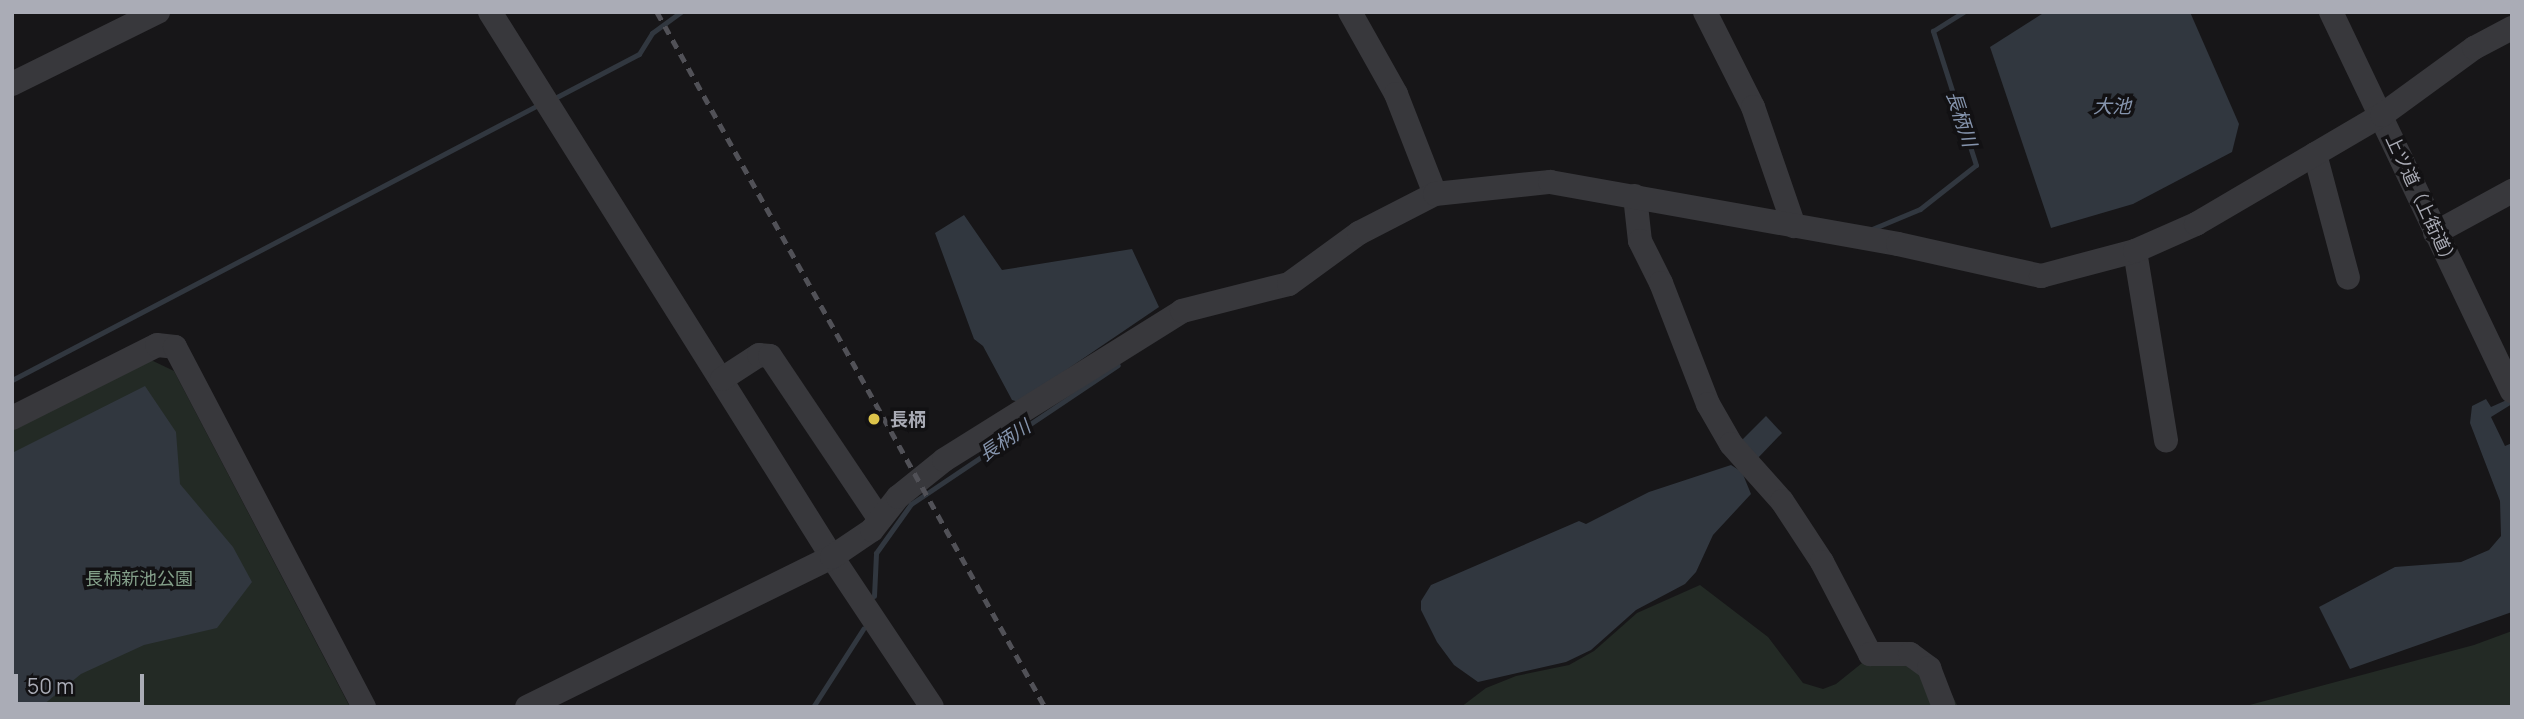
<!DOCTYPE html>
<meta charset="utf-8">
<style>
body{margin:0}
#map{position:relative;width:2524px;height:719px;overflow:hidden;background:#171618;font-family:Manrope,"Noto Sans JP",sans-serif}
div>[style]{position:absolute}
.green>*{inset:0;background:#232a25}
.water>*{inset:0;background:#31373f}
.stream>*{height:5px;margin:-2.5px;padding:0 2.5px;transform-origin:2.5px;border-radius:2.5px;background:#31373f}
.minor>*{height:24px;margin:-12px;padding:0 12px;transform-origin:12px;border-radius:12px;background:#38383c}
.rail>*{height:5px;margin-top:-2.5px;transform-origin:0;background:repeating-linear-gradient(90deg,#515157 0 9px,transparent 0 16px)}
.dots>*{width:19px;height:19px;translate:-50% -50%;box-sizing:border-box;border:4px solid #121113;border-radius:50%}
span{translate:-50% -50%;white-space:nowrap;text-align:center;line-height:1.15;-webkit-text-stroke:7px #121113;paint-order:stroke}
.street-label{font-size:18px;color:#aaacb6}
.poi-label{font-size:18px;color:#aaacb6;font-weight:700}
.left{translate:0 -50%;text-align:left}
.park-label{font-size:18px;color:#839f89}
.water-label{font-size:19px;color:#8594ad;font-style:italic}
.frame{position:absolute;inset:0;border:14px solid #aaacb6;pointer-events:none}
.scale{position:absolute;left:14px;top:674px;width:130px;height:32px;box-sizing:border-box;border:4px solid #aaacb6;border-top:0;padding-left:9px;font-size:21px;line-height:24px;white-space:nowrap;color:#aaacb6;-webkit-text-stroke:5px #121113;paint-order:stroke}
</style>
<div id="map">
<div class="green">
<div style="clip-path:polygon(151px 360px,174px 371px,350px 707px,12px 707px,12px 430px)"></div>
<div style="clip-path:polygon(1700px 585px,1768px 637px,1803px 683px,1823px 689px,1836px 684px,1882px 647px,1943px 677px,1958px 707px,1461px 707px,1486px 688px,1516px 676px,1569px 665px,1594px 651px,1637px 613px)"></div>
<div style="clip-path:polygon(2512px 631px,2512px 707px,2242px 707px,2474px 645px)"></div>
</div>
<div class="water">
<div style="clip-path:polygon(2045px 12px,2190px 12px,2239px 124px,2232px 152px,2133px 204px,2051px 228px,1990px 47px)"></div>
<div style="clip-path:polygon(964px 215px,1002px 270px,1132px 249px,1159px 307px,1019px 402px,1012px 400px,983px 346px,974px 339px,935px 233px)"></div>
<div style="clip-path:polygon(145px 386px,176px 432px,180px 484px,233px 547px,252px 582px,217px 628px,144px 645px,81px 674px,43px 705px,12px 705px,12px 453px)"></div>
<div style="clip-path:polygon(2486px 399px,2491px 407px,2509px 399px,2512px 404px,2491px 417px,2505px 446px,2512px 443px,2512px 612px,2350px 669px,2319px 607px,2395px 567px,2461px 562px,2489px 550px,2501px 536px,2500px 501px,2470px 423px,2472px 406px)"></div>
<div style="clip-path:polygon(1766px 416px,1782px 433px,1756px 460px,1739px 443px)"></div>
<div style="clip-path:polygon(1731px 465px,1742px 472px,1751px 494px,1713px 535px,1696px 572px,1685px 584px,1636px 610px,1591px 650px,1566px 662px,1478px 682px,1454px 665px,1437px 642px,1421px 610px,1421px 601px,1431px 585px,1579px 521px,1586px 524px,1649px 492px)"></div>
</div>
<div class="stream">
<div style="left:553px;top:99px;width:97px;rotate:-27.6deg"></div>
<div style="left:639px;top:54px;width:25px;rotate:-58deg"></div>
<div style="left:652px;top:33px;width:36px;rotate:-36deg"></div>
<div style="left:1872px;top:229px;width:52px;rotate:-22.6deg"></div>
<div style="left:1920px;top:209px;width:71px;rotate:-38.2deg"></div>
<div style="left:1976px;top:165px;width:141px;rotate:-107.8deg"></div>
<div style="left:1933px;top:31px;width:36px;rotate:-32deg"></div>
<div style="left:12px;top:380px;width:596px;rotate:-27.6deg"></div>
<div style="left:874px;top:596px;width:43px;rotate:-87.3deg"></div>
<div style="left:876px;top:553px;width:60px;rotate:-54.5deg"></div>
<div style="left:911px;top:504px;width:249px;rotate:-33.9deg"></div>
<div style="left:813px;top:707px;width:93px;rotate:-57.3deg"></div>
</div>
<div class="minor">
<div style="left:490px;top:12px;width:643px;rotate:57.89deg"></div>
<div style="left:832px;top:557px;width:180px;rotate:56.3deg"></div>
<div style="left:1350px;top:12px;width:94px;rotate:60.7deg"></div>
<div style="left:1396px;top:94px;width:107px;rotate:68.7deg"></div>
<div style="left:1705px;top:12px;width:106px;rotate:63.2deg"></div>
<div style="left:1753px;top:107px;width:126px;rotate:71deg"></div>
<div style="left:2331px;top:12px;width:420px;rotate:64.5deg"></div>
<div style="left:12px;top:84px;width:163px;rotate:-26.3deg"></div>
<div style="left:2315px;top:154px;width:128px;rotate:75.1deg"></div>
<div style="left:1635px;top:196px;width:45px;rotate:83.7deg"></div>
<div style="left:1640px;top:241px;width:47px;rotate:63.4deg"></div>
<div style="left:1661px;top:283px;width:130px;rotate:68.8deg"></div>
<div style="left:1708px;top:404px;width:46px;rotate:60.1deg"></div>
<div style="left:1731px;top:444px;width:76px;rotate:48.2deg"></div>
<div style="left:1782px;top:501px;width:73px;rotate:56.7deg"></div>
<div style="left:1822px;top:562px;width:104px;rotate:62.4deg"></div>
<div style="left:1870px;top:654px;width:40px"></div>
<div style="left:1910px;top:654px;width:24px;rotate:36deg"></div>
<div style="left:1929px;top:668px;width:39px;rotate:69deg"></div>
<div style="left:2435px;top:233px;width:88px;rotate:-28.6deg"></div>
<div style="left:2135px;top:251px;width:192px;rotate:80.7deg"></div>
<div style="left:722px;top:379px;width:44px;rotate:-33deg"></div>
<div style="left:759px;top:355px;width:11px;rotate:5deg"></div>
<div style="left:770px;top:356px;width:197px;rotate:56.1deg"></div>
<div style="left:12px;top:418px;width:162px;rotate:-26.7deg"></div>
<div style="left:157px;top:345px;width:18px;rotate:6deg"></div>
<div style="left:175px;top:347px;width:407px;rotate:62.3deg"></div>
<div style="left:527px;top:707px;width:340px;rotate:-26.2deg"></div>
<div style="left:832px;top:557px;width:48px;rotate:-34deg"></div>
<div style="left:872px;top:530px;width:42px;rotate:-51.8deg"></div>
<div style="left:898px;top:497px;width:59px;rotate:-38.8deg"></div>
<div style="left:944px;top:460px;width:281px;rotate:-32deg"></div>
<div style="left:1182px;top:311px;width:110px;rotate:-14.2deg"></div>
<div style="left:1289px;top:284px;width:87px;rotate:-36.1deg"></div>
<div style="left:1359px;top:233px;width:85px;rotate:-27.2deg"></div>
<div style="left:1435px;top:194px;width:116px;rotate:-6deg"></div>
<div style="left:1550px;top:182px;width:353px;rotate:10.1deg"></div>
<div style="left:1898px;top:244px;width:147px;rotate:12.6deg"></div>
<div style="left:2041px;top:276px;width:97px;rotate:-14.9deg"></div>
<div style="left:2135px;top:251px;width:67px;rotate:-23.9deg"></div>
<div style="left:2196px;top:224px;width:216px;rotate:-30.4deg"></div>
<div style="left:2382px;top:115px;width:114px;rotate:-36.1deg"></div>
<div style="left:2474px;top:48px;width:43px;rotate:-27.8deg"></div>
</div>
<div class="rail">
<div style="left:657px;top:12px;width:796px;rotate:60.83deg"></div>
</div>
<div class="dots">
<div style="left:874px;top:419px;background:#dcc34a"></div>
</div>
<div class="street-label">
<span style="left:2422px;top:201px;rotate:65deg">上ツ道（上街道）</span>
</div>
<div class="poi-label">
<span class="left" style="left:890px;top:419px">長柄</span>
</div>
<div class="park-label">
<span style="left:139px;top:578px">長柄新池公園</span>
</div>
<div class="water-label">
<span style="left:2112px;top:107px">大池</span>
<span style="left:1961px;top:119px;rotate:72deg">長柄川</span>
<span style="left:1005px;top:441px;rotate:-34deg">長柄川</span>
</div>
<div class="frame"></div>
<div class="scale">50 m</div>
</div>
